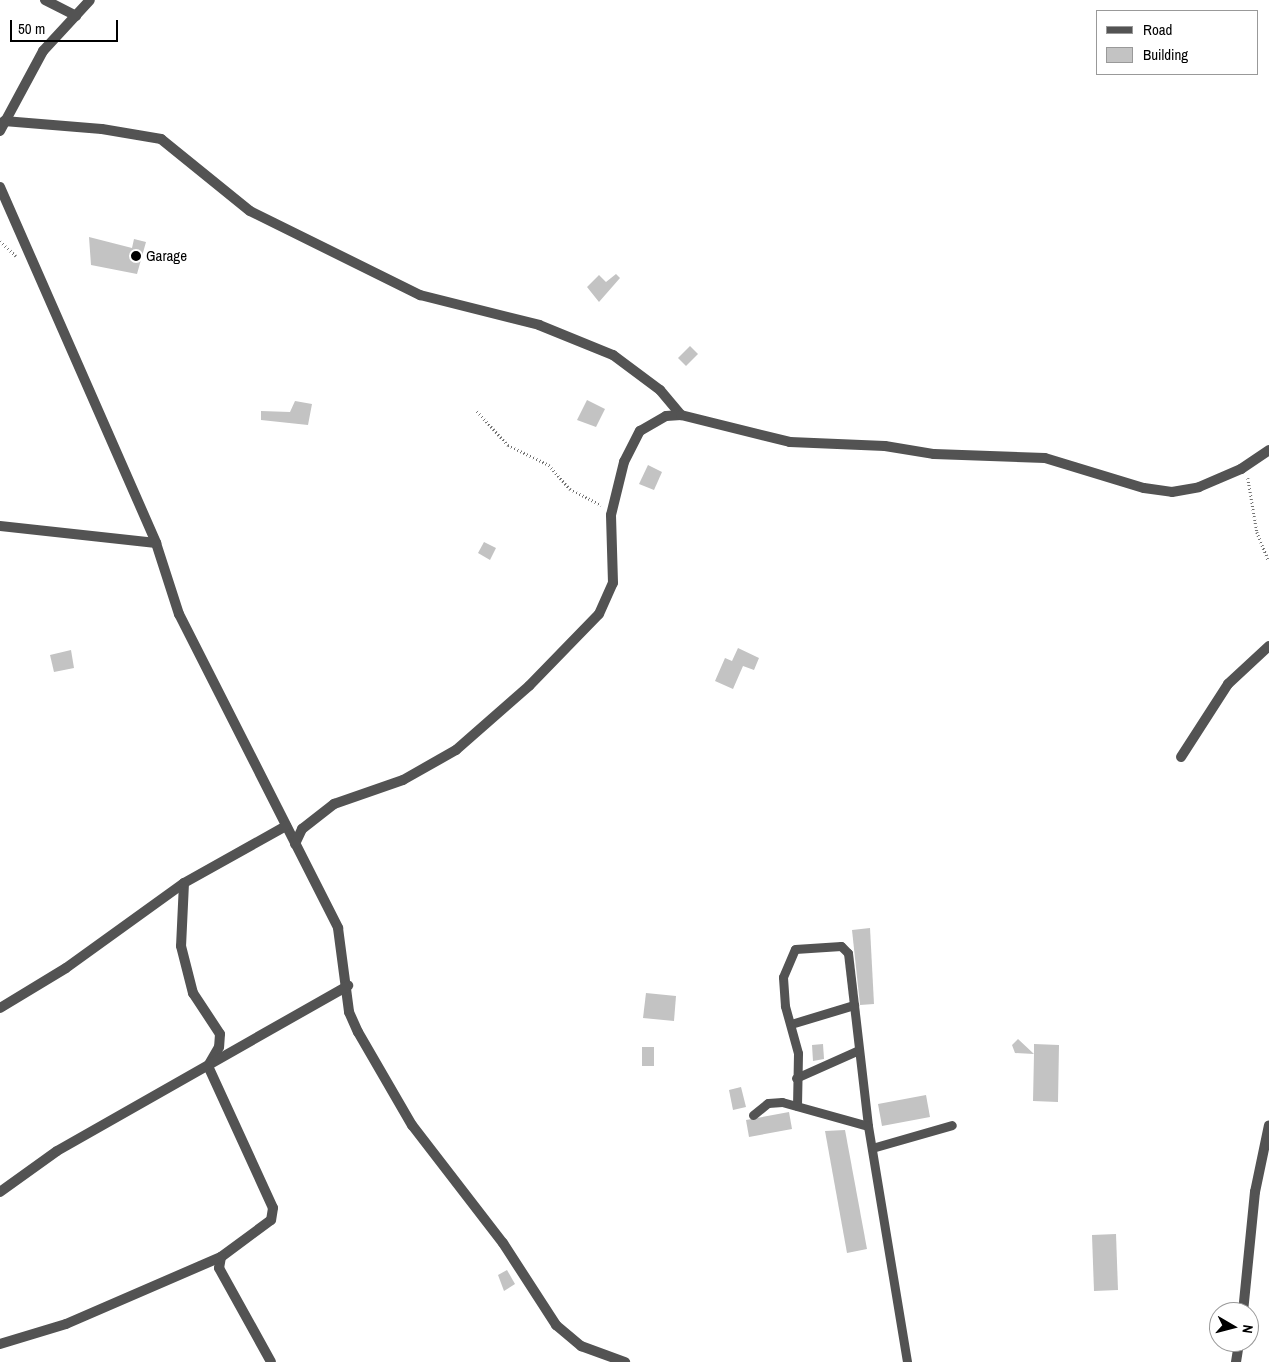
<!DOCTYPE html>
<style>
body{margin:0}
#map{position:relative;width:1269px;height:1362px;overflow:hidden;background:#fff;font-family:"Archivo Narrow",sans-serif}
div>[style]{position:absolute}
.building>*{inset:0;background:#c3c3c3}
.path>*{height:2.5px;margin-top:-1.25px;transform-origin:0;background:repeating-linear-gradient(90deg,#757575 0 1px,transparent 0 3.5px)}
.service>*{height:9px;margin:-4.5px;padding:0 4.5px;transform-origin:4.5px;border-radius:4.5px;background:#535353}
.minor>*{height:10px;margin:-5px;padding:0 5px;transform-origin:5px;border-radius:5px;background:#535353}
.dots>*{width:14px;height:14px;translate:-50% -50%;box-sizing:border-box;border:2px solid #fff;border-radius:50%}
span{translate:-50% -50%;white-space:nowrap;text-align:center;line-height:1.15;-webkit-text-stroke:4.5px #fff;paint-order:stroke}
.poi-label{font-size:15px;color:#000}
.left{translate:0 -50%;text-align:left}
.legend{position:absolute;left:1096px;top:10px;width:162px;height:65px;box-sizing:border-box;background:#fff;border:1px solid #999;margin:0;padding:6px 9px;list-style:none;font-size:15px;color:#000}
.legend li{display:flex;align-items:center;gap:10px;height:25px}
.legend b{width:25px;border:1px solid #999}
.north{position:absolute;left:1209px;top:1302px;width:50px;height:50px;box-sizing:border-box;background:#fff;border:1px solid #999;border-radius:50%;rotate:98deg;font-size:14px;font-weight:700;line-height:20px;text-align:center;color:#000}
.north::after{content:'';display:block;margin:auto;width:18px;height:22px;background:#000;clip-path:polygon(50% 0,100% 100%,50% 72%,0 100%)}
.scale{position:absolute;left:10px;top:20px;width:108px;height:22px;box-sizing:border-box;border:2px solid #000;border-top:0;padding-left:6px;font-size:15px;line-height:18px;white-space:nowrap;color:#000;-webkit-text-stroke:4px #fff;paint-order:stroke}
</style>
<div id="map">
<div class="building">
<div style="clip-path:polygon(89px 237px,132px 248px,134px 239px,146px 242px,137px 274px,91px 265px)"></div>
<div style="clip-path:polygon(616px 274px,620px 278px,599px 302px,587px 287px,599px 275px,606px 282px)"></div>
<div style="clip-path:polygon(690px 346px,698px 354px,686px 366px,678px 358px)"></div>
<div style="clip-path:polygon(587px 400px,605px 409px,596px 427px,577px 420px)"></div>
<div style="clip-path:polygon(295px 401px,312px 404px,308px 425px,261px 420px,261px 411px,290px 412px)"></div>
<div style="clip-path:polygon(648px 465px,662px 472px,654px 490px,639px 484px)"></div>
<div style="clip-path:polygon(484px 542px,496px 548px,490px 560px,478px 553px)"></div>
<div style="clip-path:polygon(738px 648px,759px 658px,754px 670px,743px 666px,733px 689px,715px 681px,725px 658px,732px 661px)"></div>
<div style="clip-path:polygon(71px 650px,74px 668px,54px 672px,50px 655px)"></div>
<div style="clip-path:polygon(870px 928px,874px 1004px,860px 1005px,852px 930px)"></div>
<div style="clip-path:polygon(646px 993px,676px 996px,674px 1021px,643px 1018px)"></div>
<div style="clip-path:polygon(1018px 1039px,1034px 1054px,1034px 1044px,1059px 1045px,1058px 1102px,1033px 1101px,1034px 1054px,1015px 1053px,1012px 1045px)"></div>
<div style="clip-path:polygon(823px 1044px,824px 1059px,813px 1061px,812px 1045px)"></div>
<div style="clip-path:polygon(642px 1047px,654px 1047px,654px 1066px,642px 1066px)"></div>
<div style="clip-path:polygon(741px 1087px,746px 1107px,733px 1110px,729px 1090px)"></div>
<div style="clip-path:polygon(926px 1095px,930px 1117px,882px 1126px,878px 1104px)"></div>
<div style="clip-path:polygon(789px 1112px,792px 1129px,749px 1137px,746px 1120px)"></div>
<div style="clip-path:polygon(845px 1130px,867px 1249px,847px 1253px,825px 1131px)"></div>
<div style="clip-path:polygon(1116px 1234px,1118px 1290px,1094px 1291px,1092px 1235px)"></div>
<div style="clip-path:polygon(507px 1270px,515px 1284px,504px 1291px,498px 1275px)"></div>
</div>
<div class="path">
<div style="left:0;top:241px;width:22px;rotate:43deg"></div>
<div style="left:477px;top:411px;width:46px;rotate:47.6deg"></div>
<div style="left:508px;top:445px;width:46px;rotate:26deg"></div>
<div style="left:549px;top:465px;width:32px;rotate:49deg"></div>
<div style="left:570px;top:489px;width:35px;rotate:27deg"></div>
<div style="left:1248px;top:478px;width:55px;rotate:80.5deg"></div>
<div style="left:1257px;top:532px;width:31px;rotate:68deg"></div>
</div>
<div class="service">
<div style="left:791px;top:1024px;width:66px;rotate:-16.8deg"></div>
<div style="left:796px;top:1078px;width:69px;rotate:-24deg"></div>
<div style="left:797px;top:1106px;width:53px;rotate:-88.9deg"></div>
<div style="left:798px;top:1053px;width:49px;rotate:-105.5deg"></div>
<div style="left:785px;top:1006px;width:29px;rotate:-94deg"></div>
<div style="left:783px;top:977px;width:30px;rotate:-67deg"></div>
<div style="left:795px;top:949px;width:46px;rotate:-3.7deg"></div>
<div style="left:841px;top:946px;width:10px;rotate:45deg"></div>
<div style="left:848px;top:953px;width:174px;rotate:83.4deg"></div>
<div style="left:868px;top:1126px;width:239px;rotate:80.6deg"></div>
<div style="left:753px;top:1115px;width:19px;rotate:-39deg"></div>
<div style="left:768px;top:1103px;width:14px;rotate:-4deg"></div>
<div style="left:782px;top:1102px;width:89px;rotate:15.6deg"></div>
<div style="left:872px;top:1148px;width:83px;rotate:-16deg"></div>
</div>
<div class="minor">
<div style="left:45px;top:0;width:35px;rotate:27deg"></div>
<div style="left:4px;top:121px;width:98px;rotate:4.7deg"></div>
<div style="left:102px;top:129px;width:60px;rotate:9.6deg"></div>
<div style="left:161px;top:139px;width:114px;rotate:39deg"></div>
<div style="left:250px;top:211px;width:190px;rotate:26.3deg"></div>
<div style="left:420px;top:295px;width:123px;rotate:14.1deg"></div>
<div style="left:539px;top:325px;width:80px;rotate:22.1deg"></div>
<div style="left:613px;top:355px;width:59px;rotate:36.7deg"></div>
<div style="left:660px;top:390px;width:33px;rotate:50deg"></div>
<div style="left:0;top:131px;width:91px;rotate:-61.7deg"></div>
<div style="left:43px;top:51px;width:69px;rotate:-47.3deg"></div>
<div style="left:0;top:187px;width:389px;rotate:66.3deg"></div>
<div style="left:156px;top:543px;width:75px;rotate:72.1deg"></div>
<div style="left:179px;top:614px;width:352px;rotate:63.1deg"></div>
<div style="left:338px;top:928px;width:85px;rotate:82.5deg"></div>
<div style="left:349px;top:1012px;width:22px;rotate:66deg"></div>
<div style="left:358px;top:1032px;width:108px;rotate:59.9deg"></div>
<div style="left:412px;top:1125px;width:149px;rotate:52.4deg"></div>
<div style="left:503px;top:1243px;width:98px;rotate:57.1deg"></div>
<div style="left:556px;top:1325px;width:33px;rotate:40deg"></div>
<div style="left:581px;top:1346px;width:47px;rotate:20deg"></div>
<div style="left:0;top:526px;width:157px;rotate:6.2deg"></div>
<div style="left:1181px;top:757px;width:87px;rotate:-57.2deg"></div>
<div style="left:1228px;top:684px;width:56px;rotate:-42.8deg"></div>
<div style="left:295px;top:844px;width:17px;rotate:-65deg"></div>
<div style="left:302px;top:829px;width:41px;rotate:-38deg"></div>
<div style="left:334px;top:804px;width:73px;rotate:-19.2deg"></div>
<div style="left:403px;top:780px;width:61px;rotate:-29.5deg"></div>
<div style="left:456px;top:750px;width:97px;rotate:-41.2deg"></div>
<div style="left:529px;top:686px;width:100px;rotate:-45.8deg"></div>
<div style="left:599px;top:614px;width:34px;rotate:-66deg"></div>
<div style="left:613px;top:583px;width:68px;rotate:-91.7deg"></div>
<div style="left:611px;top:515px;width:55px;rotate:-76.2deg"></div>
<div style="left:624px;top:462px;width:35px;rotate:-63deg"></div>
<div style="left:640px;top:431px;width:30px;rotate:-30deg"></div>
<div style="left:666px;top:416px;width:15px;rotate:-4deg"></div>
<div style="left:681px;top:415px;width:112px;rotate:13.9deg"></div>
<div style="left:790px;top:442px;width:95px;rotate:2.4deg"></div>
<div style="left:885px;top:446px;width:50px;rotate:9.3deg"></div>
<div style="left:934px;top:454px;width:111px;rotate:2.1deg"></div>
<div style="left:1045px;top:458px;width:103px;rotate:16.9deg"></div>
<div style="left:1144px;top:488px;width:28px;rotate:8deg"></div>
<div style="left:1172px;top:492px;width:27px;rotate:-10deg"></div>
<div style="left:1199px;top:487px;width:46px;rotate:-23.2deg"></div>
<div style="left:1241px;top:469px;width:34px;rotate:-34deg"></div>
<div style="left:184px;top:883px;width:63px;rotate:92.7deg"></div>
<div style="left:181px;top:946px;width:49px;rotate:75.7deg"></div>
<div style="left:193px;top:993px;width:49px;rotate:56.6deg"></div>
<div style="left:220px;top:1034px;width:13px;rotate:94deg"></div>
<div style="left:219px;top:1047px;width:22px;rotate:120deg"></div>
<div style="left:208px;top:1066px;width:156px;rotate:65.4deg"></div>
<div style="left:273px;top:1208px;width:12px;rotate:99deg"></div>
<div style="left:271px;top:1220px;width:62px;rotate:143.5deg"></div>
<div style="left:221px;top:1257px;width:11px;rotate:100deg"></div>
<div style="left:219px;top:1268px;width:107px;rotate:61deg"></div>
<div style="left:0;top:1008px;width:77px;rotate:-31.2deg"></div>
<div style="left:66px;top:968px;width:145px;rotate:-35.8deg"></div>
<div style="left:184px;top:883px;width:117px;rotate:-29.2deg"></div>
<div style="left:0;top:1192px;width:70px;rotate:-35.7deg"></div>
<div style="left:57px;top:1151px;width:335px;rotate:-29.6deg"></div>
<div style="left:1243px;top:1312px;width:121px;rotate:-84.3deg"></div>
<div style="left:1255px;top:1192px;width:68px;rotate:-78.2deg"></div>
<div style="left:0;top:1344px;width:69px;rotate:-16.9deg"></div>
<div style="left:66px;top:1324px;width:169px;rotate:-23.4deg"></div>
<div style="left:1236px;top:1362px;width:20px;rotate:-81deg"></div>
</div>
<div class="dots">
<div style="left:136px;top:256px;background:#000"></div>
</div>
<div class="poi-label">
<span class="left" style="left:146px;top:256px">Garage</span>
</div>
<ul class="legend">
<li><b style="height:6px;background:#535353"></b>Road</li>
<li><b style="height:14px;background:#c3c3c3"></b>Building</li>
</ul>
<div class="north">N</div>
<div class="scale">50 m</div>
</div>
